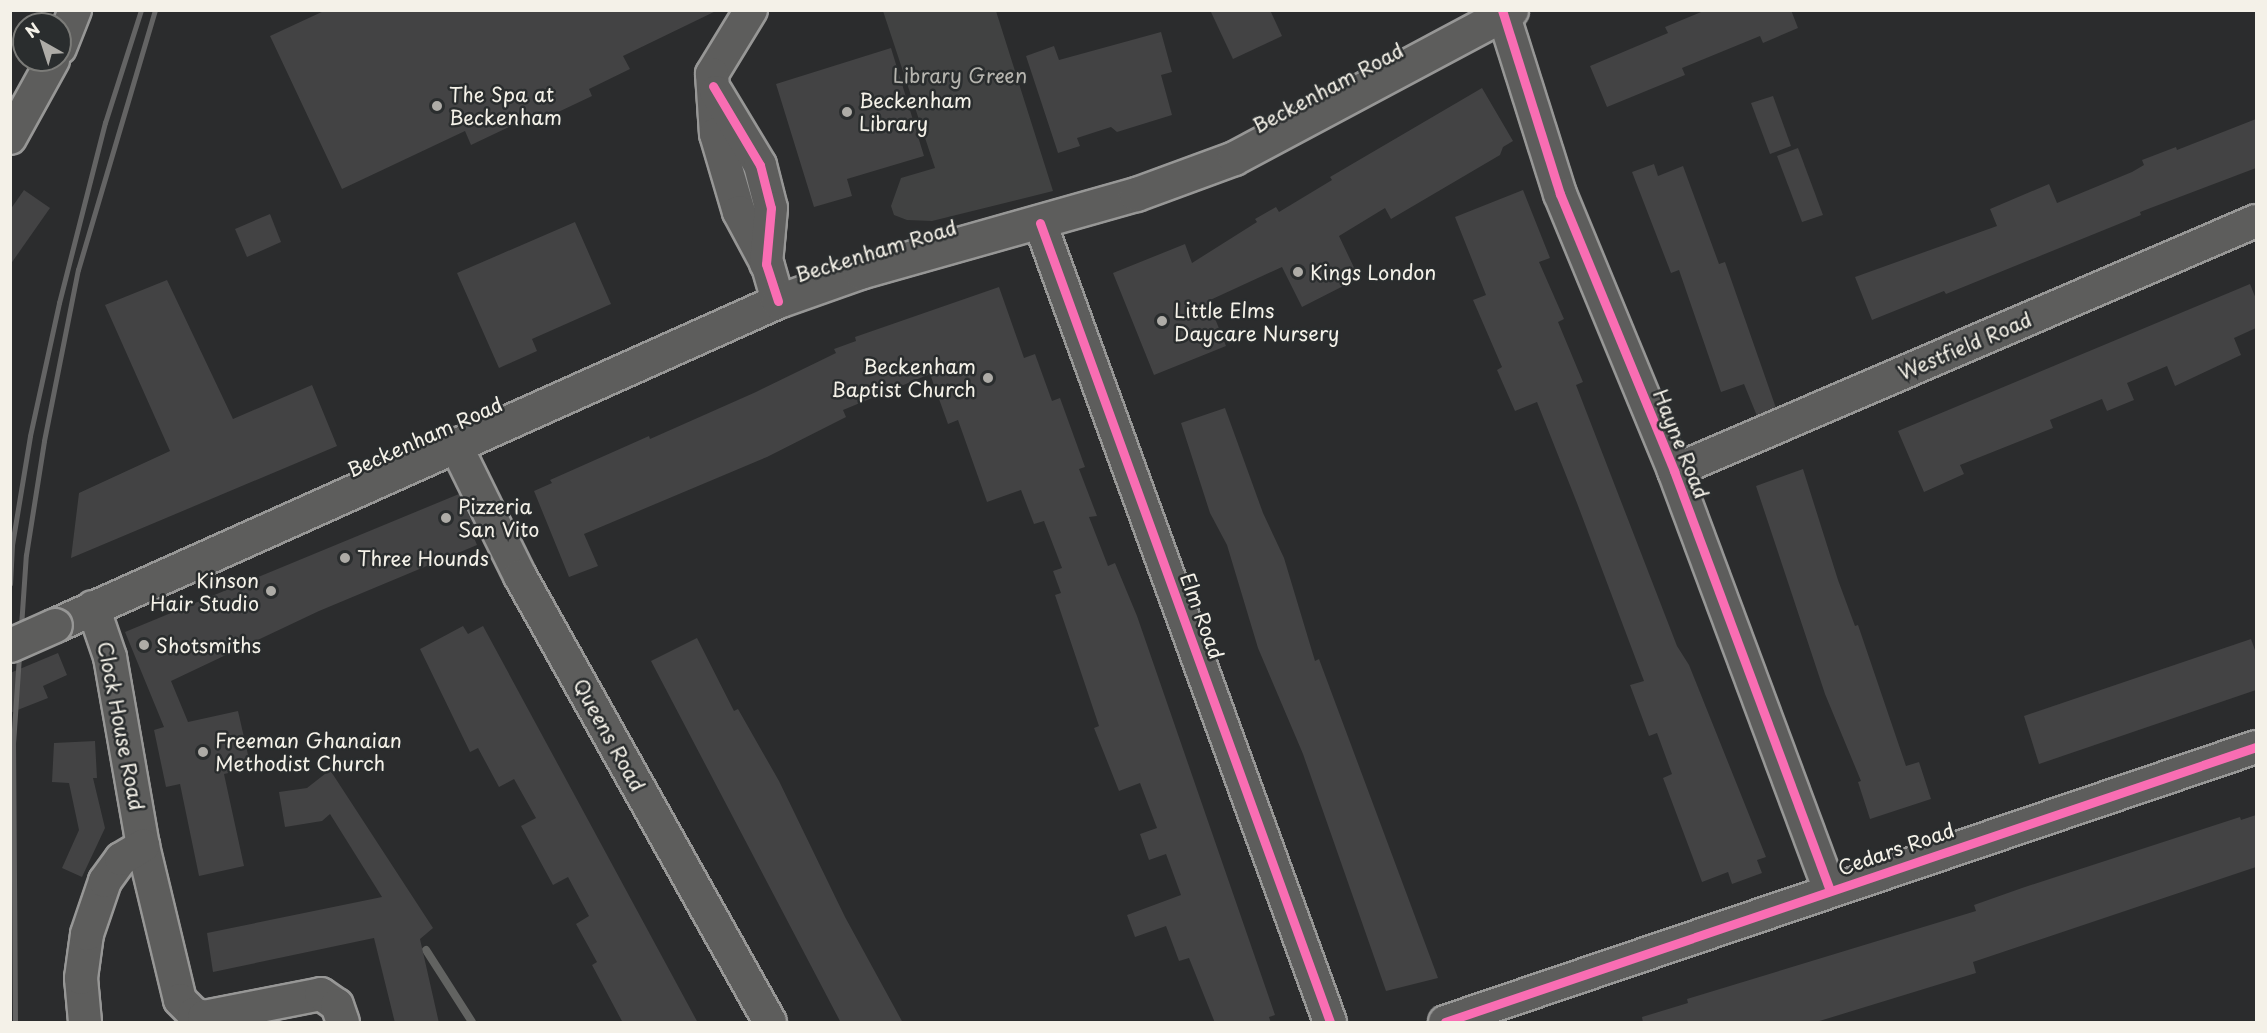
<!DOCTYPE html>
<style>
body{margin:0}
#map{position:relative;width:2267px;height:1033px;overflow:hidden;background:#2b2c2d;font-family:"Playpen Sans",sans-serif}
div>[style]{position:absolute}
.green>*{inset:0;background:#414242}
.stream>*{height:8px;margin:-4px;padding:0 4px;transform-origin:4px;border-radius:4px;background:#626361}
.building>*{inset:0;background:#434344}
.roads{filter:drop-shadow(2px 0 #979796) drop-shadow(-2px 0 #979796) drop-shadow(0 2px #979796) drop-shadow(0 -2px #979796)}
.street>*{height:32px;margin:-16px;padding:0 16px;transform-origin:16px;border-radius:16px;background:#5d5d5c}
.primary>*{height:33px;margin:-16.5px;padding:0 16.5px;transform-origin:16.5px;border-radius:16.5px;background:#5d5d5c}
.rail>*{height:4.5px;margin:-2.25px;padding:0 2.25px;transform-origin:2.25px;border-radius:2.25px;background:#646464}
.bridges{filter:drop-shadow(2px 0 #979796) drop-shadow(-2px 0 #979796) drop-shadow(0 2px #979796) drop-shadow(0 -2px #979796)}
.primary-bridge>*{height:33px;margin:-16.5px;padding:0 16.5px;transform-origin:16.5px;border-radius:16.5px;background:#5d5d5c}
.cycleway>*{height:9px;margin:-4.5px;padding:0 4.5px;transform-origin:4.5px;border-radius:4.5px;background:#f96db3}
.dots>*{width:16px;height:16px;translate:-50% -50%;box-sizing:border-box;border:3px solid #2a2d2e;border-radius:50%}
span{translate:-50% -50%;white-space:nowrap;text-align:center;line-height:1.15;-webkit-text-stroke:5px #2a2d2e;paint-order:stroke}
.park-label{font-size:20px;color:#b6b5af}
.street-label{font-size:20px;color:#f4f1e8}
.poi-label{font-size:20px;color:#f4f1e8}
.left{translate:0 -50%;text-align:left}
.right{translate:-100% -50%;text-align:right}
.frame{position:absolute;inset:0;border:12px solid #f4f1e8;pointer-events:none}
.north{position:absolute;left:12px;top:12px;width:60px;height:60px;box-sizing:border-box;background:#2a2d2e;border:2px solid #7b7b78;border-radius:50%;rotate:321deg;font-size:16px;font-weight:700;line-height:24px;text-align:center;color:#f4f1e8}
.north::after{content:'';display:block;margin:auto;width:21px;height:27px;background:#aeaca7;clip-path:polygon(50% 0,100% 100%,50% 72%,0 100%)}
</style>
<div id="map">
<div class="green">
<div style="clip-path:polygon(883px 11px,996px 11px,1053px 191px,932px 221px,907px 220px,894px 215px,891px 206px,901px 178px,935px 168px)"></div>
</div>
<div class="stream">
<div style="left:426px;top:950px;width:85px;rotate:57.4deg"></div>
</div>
<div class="building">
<div style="clip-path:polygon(326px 10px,718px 10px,623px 56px,630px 69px,589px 89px,592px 96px,535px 123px,532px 116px,471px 145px,465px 131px,342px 189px,270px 36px)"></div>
<div style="clip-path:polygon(1210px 10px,1270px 10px,1282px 36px,1233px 59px)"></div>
<div style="clip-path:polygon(1706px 10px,1791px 10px,1798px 28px,1763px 43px,1760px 36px,1682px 68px,1685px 75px,1607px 107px,1590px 66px,1668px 33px,1665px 27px)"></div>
<div style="clip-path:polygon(1161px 32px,1172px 72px,1161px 75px,1172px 115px,1117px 132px,1111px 127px,1077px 138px,1080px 146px,1058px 153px,1026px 56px,1054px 46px,1059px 60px)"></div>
<div style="clip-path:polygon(891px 48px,924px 156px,847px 179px,852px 196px,814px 207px,776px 84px)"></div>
<div style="clip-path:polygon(1482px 88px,1513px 141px,1503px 147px,1500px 155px,1391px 219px,1385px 208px,1339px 236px,1359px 278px,1302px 307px,1282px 267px,1208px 301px,1226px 346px,1154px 375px,1113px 273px,1185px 244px,1192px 263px,1257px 222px,1255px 219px,1276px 207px,1279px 212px,1332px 180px,1330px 177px)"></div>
<div style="clip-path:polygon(1773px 96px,1791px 146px,1770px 154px,1751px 103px)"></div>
<div style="clip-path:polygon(2256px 119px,2256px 168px,2140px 212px,2141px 215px,1946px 294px,1944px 291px,1872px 320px,1855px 277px,1997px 226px,1990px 209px,2049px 184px,2057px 203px,2132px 172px,2144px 165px,2142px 160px,2176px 147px,2177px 150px)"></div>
<div style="clip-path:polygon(1798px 148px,1823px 215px,1802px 222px,1777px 156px)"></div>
<div style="clip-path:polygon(1654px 164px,1658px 176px,1683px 166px,1719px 264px,1725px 262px,1776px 408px,1757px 416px,1744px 384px,1721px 392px,1679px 270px,1671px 273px,1632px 172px)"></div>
<div style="clip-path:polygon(24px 190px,50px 208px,10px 265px,10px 210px)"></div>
<div style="clip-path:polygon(1523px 190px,1550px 258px,1539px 262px,1564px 319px,1558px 322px,1583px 382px,1576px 385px,1677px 646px,1689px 665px,1766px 857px,1757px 860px,1762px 873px,1732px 884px,1728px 872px,1702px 882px,1663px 778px,1672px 774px,1657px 733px,1649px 736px,1630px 685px,1644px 681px,1577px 503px,1537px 402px,1515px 411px,1497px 370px,1502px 367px,1473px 300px,1486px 295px,1455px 217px)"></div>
<div style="clip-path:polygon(270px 214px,281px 242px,247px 257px,235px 229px)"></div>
<div style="clip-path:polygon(575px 222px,611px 304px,532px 339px,537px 351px,499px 368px,457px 273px)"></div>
<div style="clip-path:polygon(167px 280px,233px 419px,312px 385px,337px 446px,71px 558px,79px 493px,170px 451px,105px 305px)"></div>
<div style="clip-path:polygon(2250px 284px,2256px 299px,2256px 328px,2234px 338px,2241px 355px,2175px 386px,2167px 366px,2127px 383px,2134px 400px,2107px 411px,2102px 399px,2050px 420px,2053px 428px,1960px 465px,1964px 474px,1924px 492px,1898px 431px)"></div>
<div style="clip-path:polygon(999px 287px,1024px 358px,1035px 354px,1052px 401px,1060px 398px,1085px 467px,1079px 469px,1097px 516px,1089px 517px,1108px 566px,1115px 563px,1137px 616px,1275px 1015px,1269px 1017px,1271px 1023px,1215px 1023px,1189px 958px,1179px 961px,1166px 926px,1135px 937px,1127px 915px,1181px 895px,1166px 854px,1149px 860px,1140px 834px,1157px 828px,1140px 783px,1119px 791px,1094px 728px,1099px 726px,1055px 595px,1061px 593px,1053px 571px,1062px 568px,1044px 521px,1034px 524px,1021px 490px,987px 502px,958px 420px,948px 424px,930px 374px,843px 410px,846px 417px,767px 457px,584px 534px,598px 566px,569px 577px,534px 491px,552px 483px,550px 480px,649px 436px,650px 439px,756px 392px,836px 353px,834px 349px,856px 341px,855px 337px)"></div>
<div style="clip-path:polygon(1225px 408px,1263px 513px,1284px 558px,1315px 661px,1319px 659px,1438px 978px,1386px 991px,1303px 754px,1258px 648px,1227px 545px,1210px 513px,1181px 423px)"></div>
<div style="clip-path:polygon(1803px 469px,1838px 580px,1855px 626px,1858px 625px,1906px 766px,1919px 762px,1931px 799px,1870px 819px,1858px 782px,1861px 781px,1825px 694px,1756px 486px)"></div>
<div style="clip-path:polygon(459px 494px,474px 526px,470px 528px,477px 545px,319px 611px,171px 681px,188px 722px,238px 711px,251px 768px,224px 774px,244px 866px,199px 876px,180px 784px,166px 787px,154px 730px,164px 727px,125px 632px)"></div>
<div style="clip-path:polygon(463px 626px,468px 634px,483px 626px,698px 1023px,623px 1023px,592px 965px,597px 962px,576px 924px,589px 916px,568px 877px,553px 885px,521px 826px,536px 818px,514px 779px,499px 787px,478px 748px,470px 752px,420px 649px)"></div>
<div style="clip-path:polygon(697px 638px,734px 711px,738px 709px,779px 781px,845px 917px,903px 1023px,841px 1023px,651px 661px)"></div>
<div style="clip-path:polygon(2251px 639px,2256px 653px,2256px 690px,2039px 764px,2024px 716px)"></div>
<div style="clip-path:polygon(58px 653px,67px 675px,43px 686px,48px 698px,10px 713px,10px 673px)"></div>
<div style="clip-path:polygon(95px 741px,97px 778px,93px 778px,105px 828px,82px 877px,62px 868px,79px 830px,69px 783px,52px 782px,54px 743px)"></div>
<div style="clip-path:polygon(330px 770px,433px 928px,420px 939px,439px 1023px,395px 1023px,374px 938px,213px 972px,207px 933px,382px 897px,330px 814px,322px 821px,285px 827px,279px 792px,307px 788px)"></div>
<div style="clip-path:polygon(2256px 815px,2256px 867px,1973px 962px,1976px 973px,1813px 1023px,1643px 1023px,1642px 1017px,1688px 1003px,1687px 999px,1976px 911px,1974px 905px,2022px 888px,2240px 817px,2241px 820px)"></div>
</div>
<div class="roads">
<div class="street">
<div style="left:751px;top:10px;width:75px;rotate:121.4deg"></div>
<div style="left:712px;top:74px;width:60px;rotate:86.2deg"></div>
<div style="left:716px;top:134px;width:81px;rotate:73.6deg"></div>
<div style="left:739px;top:212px;width:61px;rotate:61.8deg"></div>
<div style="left:768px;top:266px;width:36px;rotate:74deg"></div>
<div style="left:1502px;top:10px;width:193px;rotate:72.5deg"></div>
<div style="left:1560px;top:194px;width:300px;rotate:67.6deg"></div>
<div style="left:1674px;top:471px;width:447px;rotate:69.6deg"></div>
<div style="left:60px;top:48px;width:41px;rotate:-68.5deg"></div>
<div style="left:716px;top:92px;width:85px;rotate:58.9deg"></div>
<div style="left:760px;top:165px;width:44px;rotate:75.7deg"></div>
<div style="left:771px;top:208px;width:56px;rotate:95.1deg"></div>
<div style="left:10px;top:138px;width:89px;rotate:-61.1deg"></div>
<div style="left:1040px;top:223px;width:850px;rotate:70.05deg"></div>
<div style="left:455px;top:444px;width:147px;rotate:63.8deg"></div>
<div style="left:520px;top:576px;width:511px;rotate:60.73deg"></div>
<div style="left:1674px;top:471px;width:633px;rotate:-23.25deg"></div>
<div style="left:93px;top:607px;width:53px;rotate:71.2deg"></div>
<div style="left:110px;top:657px;width:192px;rotate:80.1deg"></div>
<div style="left:143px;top:846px;width:158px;rotate:76.5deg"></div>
<div style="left:180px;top:1000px;width:20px;rotate:45deg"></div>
<div style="left:194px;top:1014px;width:10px;rotate:17deg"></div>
<div style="left:204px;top:1017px;width:119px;rotate:-11.1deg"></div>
<div style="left:321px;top:994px;width:19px;rotate:35deg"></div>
<div style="left:337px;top:1005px;width:18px;rotate:71deg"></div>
<div style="left:85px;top:1022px;width:44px;rotate:-95.2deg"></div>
<div style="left:81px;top:978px;width:44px;rotate:-82.2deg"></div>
<div style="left:87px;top:934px;width:56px;rotate:-71.2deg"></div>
<div style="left:105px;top:881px;width:27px;rotate:-54deg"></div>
<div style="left:121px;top:859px;width:26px;rotate:-31deg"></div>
<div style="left:1445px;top:1022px;width:856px;rotate:-18.73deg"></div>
</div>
<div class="primary">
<div style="left:55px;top:625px;width:792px;rotate:-24.14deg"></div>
<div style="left:778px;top:301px;width:87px;rotate:-19.5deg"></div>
<div style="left:860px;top:272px;width:287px;rotate:-15.8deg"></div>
<div style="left:1136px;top:194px;width:104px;rotate:-20.2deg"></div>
<div style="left:1234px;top:158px;width:314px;rotate:-28.1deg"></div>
</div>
</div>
<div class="rail">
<div style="left:10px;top:584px;width:39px;rotate:-87deg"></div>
<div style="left:12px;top:545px;width:110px;rotate:-80.6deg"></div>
<div style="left:30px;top:436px;width:136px;rotate:-77.7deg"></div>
<div style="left:59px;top:303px;width:186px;rotate:-75.7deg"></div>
<div style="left:105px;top:123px;width:119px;rotate:-72.3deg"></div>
<div style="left:15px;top:1022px;width:278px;rotate:-90.4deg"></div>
<div style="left:13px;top:744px;width:189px;rotate:-86.1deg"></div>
<div style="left:26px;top:555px;width:115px;rotate:-81deg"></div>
<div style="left:44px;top:441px;width:174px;rotate:-78.8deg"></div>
<div style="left:78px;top:270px;width:271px;rotate:-73.5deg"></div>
</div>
<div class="bridges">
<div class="primary-bridge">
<div style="left:10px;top:645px;width:49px;rotate:-24deg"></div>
</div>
</div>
<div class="cycleway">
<div style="left:1502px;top:10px;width:193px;rotate:72.5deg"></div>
<div style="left:1560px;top:194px;width:300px;rotate:67.6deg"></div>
<div style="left:1674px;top:471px;width:447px;rotate:69.6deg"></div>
<div style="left:713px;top:86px;width:92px;rotate:59.3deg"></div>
<div style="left:760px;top:165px;width:44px;rotate:75.7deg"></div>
<div style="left:771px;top:208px;width:56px;rotate:95.1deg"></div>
<div style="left:766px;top:264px;width:39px;rotate:72deg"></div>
<div style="left:1040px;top:223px;width:850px;rotate:70.05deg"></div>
<div style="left:1445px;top:1022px;width:856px;rotate:-18.73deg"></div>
</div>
<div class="dots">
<div style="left:437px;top:106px;background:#aeaca7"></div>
<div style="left:847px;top:112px;background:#aeaca7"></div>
<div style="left:1298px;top:272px;background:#aeaca7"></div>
<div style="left:1162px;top:321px;background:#aeaca7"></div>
<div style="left:988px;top:378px;background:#aeaca7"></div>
<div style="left:446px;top:518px;background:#aeaca7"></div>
<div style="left:345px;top:558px;background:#aeaca7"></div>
<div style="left:271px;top:591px;background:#aeaca7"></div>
<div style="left:144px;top:645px;background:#aeaca7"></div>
<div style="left:203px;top:752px;background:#aeaca7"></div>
</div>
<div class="park-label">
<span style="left:960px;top:75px">Library Green</span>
</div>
<div class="street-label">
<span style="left:1328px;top:88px;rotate:-28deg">Beckenham Road</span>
<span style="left:876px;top:251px;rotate:-17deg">Beckenham Road</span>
<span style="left:1965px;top:346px;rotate:-23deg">Westfield Road</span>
<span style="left:425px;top:437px;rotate:-24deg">Beckenham Road</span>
<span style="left:1681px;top:444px;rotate:68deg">Hayne Road</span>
<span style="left:1202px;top:616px;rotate:70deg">Elm Road</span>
<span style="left:121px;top:726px;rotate:79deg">Clock House Road</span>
<span style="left:609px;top:735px;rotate:61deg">Queens Road</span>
<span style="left:1896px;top:849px;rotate:-19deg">Cedars Road</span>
</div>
<div class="poi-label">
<span class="left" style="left:449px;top:106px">The Spa at<br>Beckenham</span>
<span class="left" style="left:859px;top:112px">Beckenham<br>Library</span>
<span class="left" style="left:1310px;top:272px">Kings London</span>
<span class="left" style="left:1174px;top:322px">Little Elms<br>Daycare Nursery</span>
<span class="right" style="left:976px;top:378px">Beckenham<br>Baptist Church</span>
<span class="left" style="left:458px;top:518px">Pizzeria<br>San Vito</span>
<span class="left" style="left:357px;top:558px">Three Hounds</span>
<span class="right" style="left:259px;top:592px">Kinson<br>Hair Studio</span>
<span class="left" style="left:156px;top:645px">Shotsmiths</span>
<span class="left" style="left:215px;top:752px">Freeman Ghanaian<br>Methodist Church</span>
</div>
<div class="frame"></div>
<div class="north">N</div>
</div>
